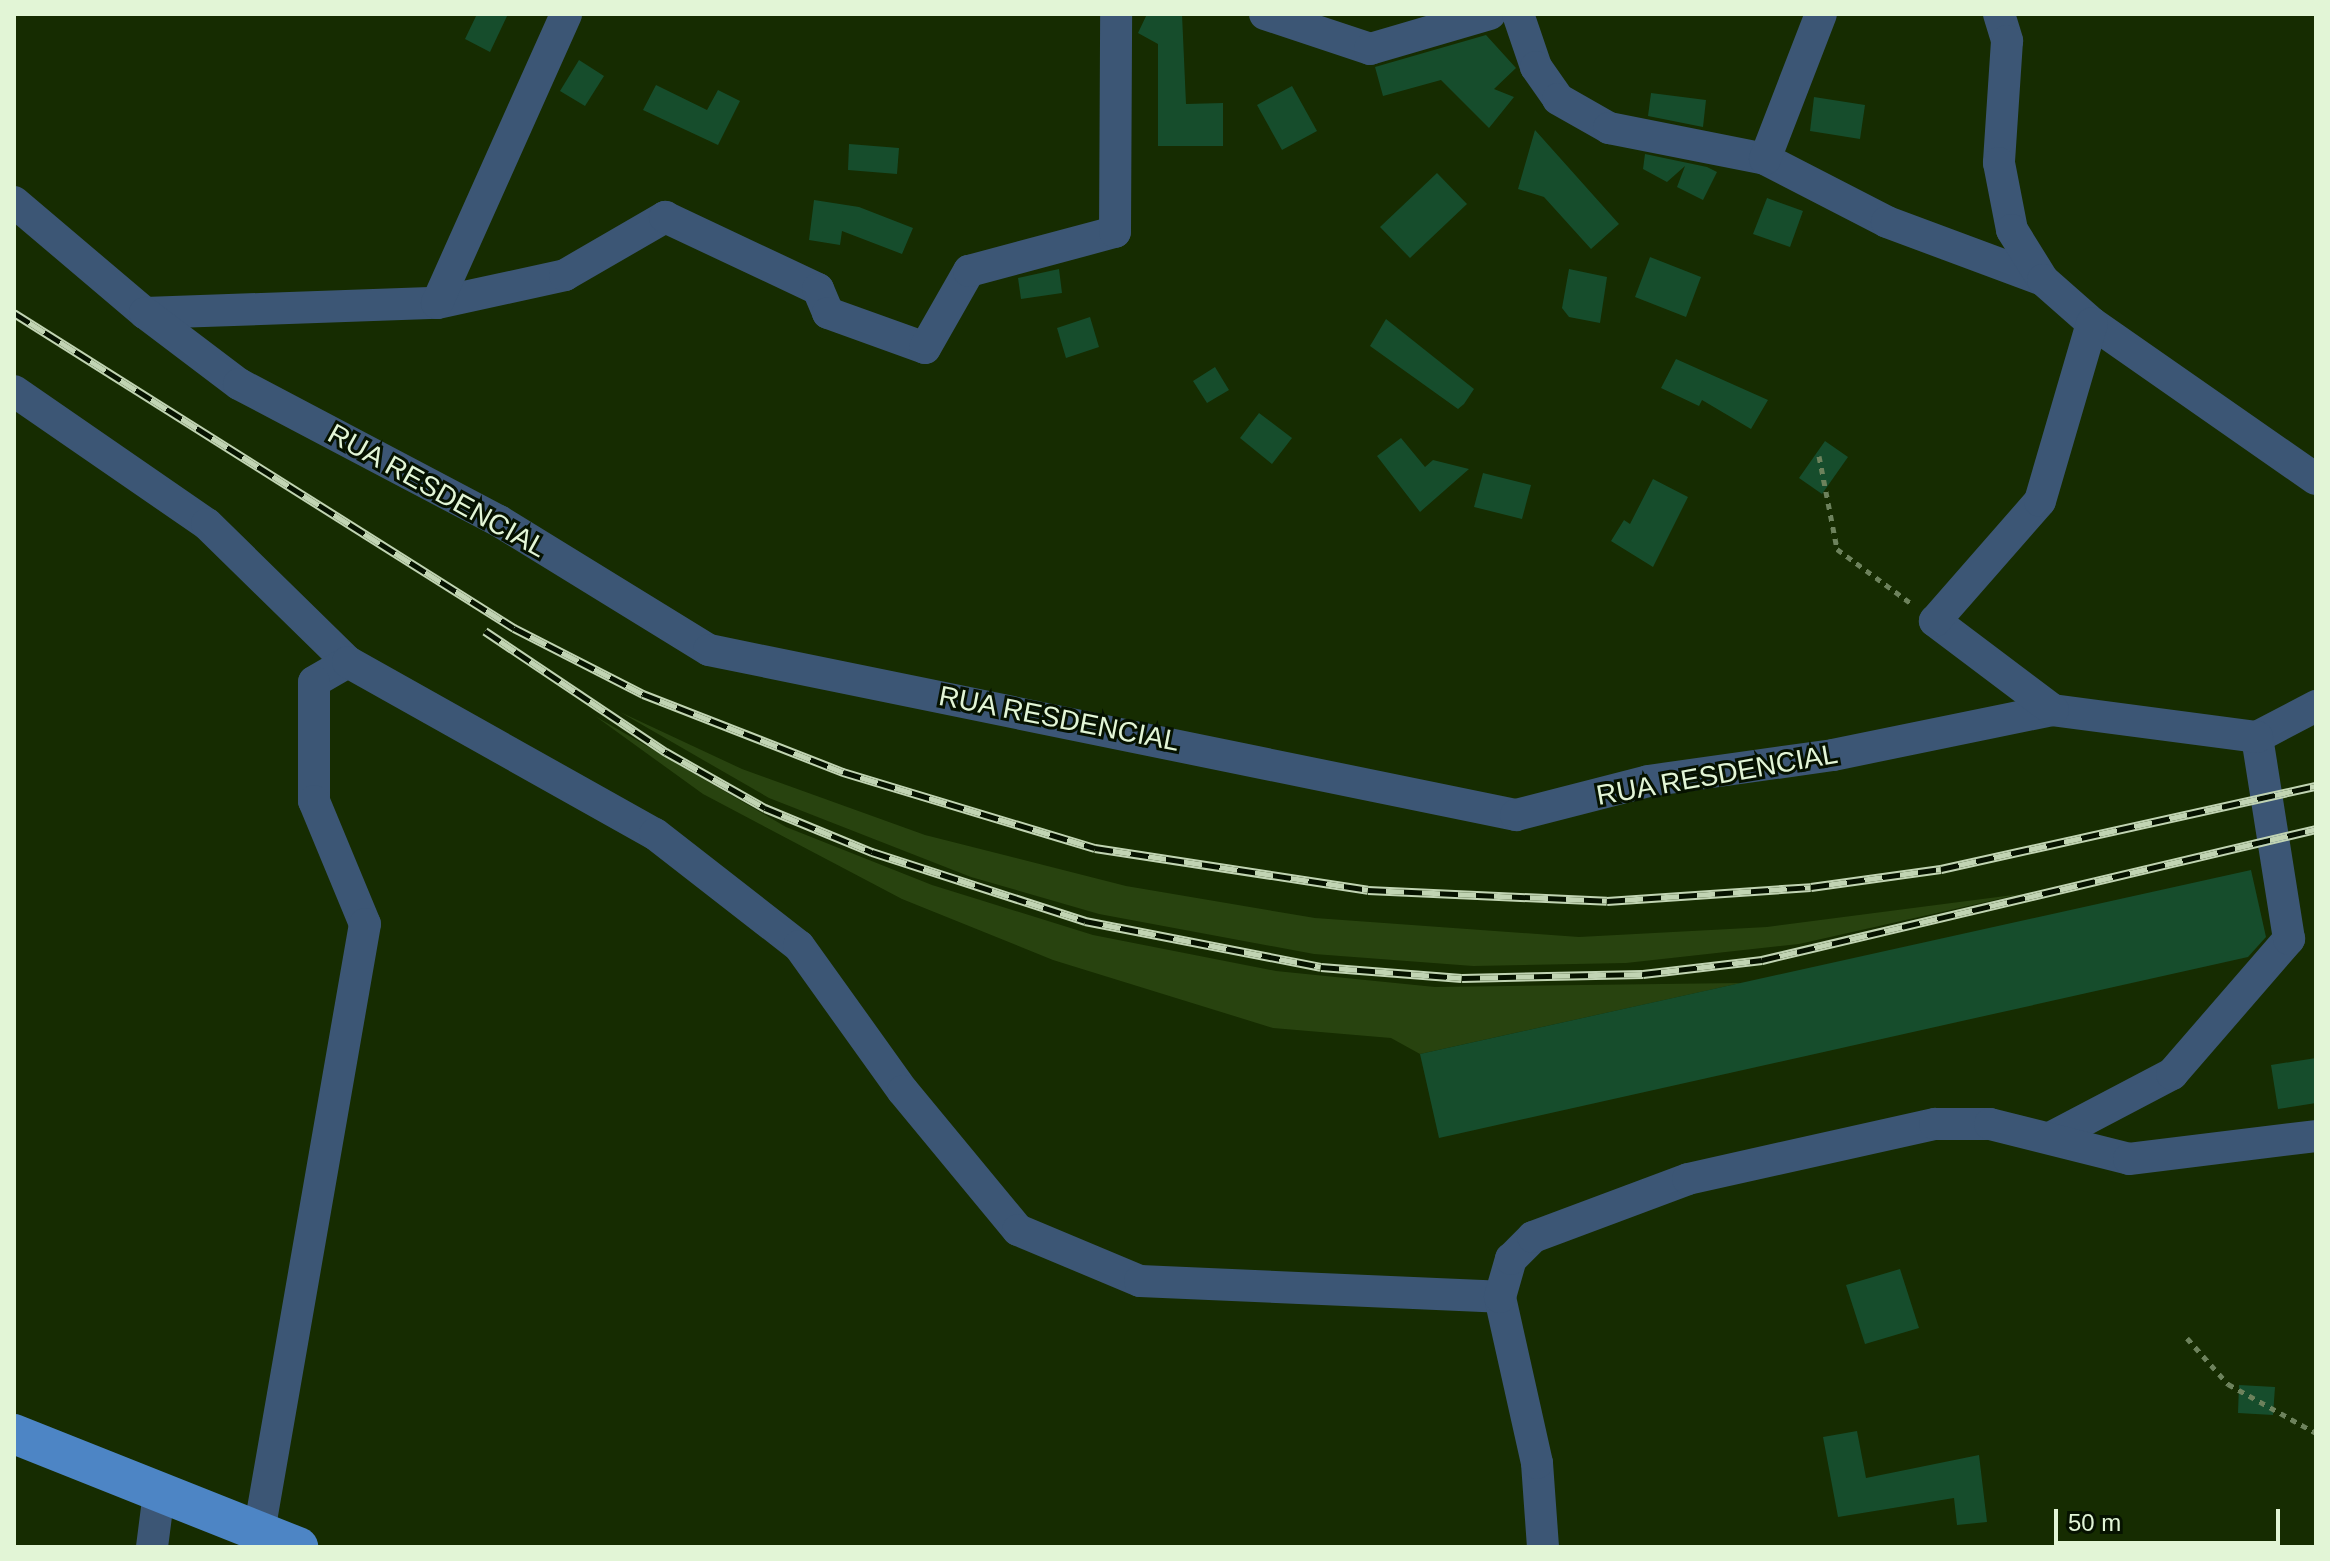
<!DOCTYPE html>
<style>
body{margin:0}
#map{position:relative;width:2330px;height:1561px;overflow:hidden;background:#162c01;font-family:Helvetica,sans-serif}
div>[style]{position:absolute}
.green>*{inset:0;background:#28430f}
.building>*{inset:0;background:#164d2c}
.path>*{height:5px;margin-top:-2.5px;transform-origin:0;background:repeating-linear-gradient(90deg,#6d825c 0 6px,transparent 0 12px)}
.minor>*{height:32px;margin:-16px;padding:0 16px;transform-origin:16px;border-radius:16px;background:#3c5675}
.major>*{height:40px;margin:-20px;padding:0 20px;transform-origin:20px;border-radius:20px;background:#4d85c5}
.rail>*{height:9px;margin-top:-4.5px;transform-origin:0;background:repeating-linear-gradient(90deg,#061200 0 18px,#c1d4b3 0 36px);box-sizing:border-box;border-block:2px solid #c1d4b3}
span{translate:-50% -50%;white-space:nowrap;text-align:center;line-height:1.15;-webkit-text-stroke:6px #061200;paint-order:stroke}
.street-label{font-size:28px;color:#e2f5d6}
.frame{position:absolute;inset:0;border:16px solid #e2f5d6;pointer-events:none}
.scale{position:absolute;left:2054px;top:1509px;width:226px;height:36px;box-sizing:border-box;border:4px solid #e2f5d6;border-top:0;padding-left:10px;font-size:24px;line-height:28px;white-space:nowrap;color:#e2f5d6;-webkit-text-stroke:6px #061200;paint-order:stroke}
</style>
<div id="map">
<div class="green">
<div style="clip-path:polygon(620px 712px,742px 769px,925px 835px,1126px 886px,1315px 918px,1579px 937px,1767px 927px,2021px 894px,1799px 944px,1626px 963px,1473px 966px,1314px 954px,1099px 914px,971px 877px,769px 798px)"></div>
<div style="clip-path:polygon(595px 716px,786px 827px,932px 885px,1093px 935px,1276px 971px,1435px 987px,1741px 983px,1420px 1054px,1391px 1038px,1273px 1028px,1053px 960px,902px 899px,703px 794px)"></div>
</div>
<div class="building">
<div style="clip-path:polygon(477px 14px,508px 14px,490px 52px,465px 39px)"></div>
<div style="clip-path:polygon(1147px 14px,1182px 14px,1186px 104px,1223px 103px,1223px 146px,1158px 146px,1158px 44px,1138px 33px)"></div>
<div style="clip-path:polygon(1486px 35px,1516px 68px,1494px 89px,1514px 97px,1489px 128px,1441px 80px,1383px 96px,1375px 67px)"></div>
<div style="clip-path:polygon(579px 60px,604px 76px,585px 106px,560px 91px)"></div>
<div style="clip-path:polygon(656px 85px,707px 110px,718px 90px,740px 101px,718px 145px,643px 110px)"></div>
<div style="clip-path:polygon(1292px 86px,1317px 131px,1282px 150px,1257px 105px)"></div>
<div style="clip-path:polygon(1651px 93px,1706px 100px,1703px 127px,1648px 116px)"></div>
<div style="clip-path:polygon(1814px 97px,1865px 105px,1860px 139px,1810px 131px)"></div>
<div style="clip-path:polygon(1535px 130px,1619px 224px,1591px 249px,1544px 197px,1518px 189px)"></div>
<div style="clip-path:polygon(849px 144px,899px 148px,897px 174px,848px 170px)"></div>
<div style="clip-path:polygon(1645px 154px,1707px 167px,1717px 172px,1703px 200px,1677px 187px,1685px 166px,1667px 182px,1643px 169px)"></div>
<div style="clip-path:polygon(1437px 173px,1467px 204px,1410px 258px,1380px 227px)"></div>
<div style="clip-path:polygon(1767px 198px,1803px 211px,1790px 247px,1753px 234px)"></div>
<div style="clip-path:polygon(814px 200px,859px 207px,913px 228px,902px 254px,842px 231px,840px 245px,809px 240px)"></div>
<div style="clip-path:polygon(1650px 257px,1701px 277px,1686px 317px,1635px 297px)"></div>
<div style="clip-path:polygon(1059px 269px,1062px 293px,1021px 299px,1018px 278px)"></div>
<div style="clip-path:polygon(1569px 269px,1607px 277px,1600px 323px,1569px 317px,1562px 308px)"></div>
<div style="clip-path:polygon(1090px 317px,1099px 347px,1066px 358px,1057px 328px)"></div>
<div style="clip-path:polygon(1386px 319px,1474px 389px,1464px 404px,1458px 409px,1370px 346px)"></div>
<div style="clip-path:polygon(1676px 359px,1768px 400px,1751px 429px,1702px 400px,1699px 406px,1661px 388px)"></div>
<div style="clip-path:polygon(1215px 367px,1229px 390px,1207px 403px,1193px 381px)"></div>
<div style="clip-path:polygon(1259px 413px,1292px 438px,1272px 464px,1240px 438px)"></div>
<div style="clip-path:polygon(1401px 438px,1425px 467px,1433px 460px,1469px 469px,1420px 512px,1377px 456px)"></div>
<div style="clip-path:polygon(1825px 441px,1848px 457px,1822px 494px,1799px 478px)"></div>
<div style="clip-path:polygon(1483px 473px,1531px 485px,1522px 519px,1474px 507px)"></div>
<div style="clip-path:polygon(1653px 479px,1688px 497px,1653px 567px,1611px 541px,1624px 520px,1630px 524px)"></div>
<div style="clip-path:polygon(2251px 870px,2266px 937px,2248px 957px,1439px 1138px,1420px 1054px)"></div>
<div style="clip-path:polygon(2316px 1058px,2316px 1103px,2278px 1109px,2271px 1065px)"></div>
<div style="clip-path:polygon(1900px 1269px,1919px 1328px,1865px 1344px,1846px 1285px)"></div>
<div style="clip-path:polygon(2239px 1385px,2275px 1387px,2273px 1415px,2238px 1413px)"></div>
<div style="clip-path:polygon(1857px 1431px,1866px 1478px,1979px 1455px,1987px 1522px,1957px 1525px,1954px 1498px,1838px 1517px,1823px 1437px)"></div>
</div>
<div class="path">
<div style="left:1819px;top:456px;width:95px;rotate:79deg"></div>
<div style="left:1837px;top:549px;width:93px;rotate:36.3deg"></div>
<div style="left:2187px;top:1338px;width:62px;rotate:48.3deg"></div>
<div style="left:2228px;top:1384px;width:101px;rotate:29.1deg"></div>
</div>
<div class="minor">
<div style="left:1265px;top:14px;width:111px;rotate:18.4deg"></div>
<div style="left:1370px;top:49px;width:125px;rotate:-16.3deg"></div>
<div style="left:1518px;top:14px;width:56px;rotate:71.2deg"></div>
<div style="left:1536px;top:67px;width:39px;rotate:55deg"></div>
<div style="left:1558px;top:99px;width:59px;rotate:29.6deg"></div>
<div style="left:1609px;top:128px;width:159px;rotate:11.2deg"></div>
<div style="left:1765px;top:159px;width:137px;rotate:27.3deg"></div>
<div style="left:1887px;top:222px;width:166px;rotate:20.4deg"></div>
<div style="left:1999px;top:14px;width:28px;rotate:73deg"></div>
<div style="left:2007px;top:41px;width:122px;rotate:93.8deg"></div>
<div style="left:1999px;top:163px;width:68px;rotate:79deg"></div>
<div style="left:2012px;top:230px;width:59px;rotate:58.2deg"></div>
<div style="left:2043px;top:280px;width:65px;rotate:41.3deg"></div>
<div style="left:2092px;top:323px;width:273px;rotate:34.9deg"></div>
<div style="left:1765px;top:159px;width:155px;rotate:-68.9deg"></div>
<div style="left:14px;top:202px;width:172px;rotate:40.3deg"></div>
<div style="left:145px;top:313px;width:292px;rotate:-2deg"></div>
<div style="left:437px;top:303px;width:131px;rotate:-12.3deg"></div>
<div style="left:565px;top:275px;width:116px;rotate:-30.1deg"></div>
<div style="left:665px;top:217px;width:169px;rotate:25.2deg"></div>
<div style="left:818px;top:289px;width:26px;rotate:67deg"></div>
<div style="left:828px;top:313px;width:103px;rotate:19.8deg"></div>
<div style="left:925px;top:348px;width:89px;rotate:-60.3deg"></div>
<div style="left:969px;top:271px;width:151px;rotate:-15deg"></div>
<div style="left:1115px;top:232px;width:218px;rotate:-89.7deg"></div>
<div style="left:437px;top:303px;width:316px;rotate:-65.9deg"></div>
<div style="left:145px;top:313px;width:118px;rotate:37.1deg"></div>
<div style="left:239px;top:384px;width:294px;rotate:27.8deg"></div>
<div style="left:499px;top:521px;width:246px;rotate:31.6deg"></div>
<div style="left:709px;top:650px;width:824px;rotate:11.56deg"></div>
<div style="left:1516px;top:815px;width:136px;rotate:-14.4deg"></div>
<div style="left:1648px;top:781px;width:187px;rotate:-8deg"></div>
<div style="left:1833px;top:755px;width:225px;rotate:-11.6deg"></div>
<div style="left:14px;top:391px;width:234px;rotate:34.6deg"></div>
<div style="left:207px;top:524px;width:197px;rotate:44.4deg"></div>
<div style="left:348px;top:662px;width:39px;rotate:150deg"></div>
<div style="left:314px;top:682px;width:119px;rotate:90deg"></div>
<div style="left:314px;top:801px;width:133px;rotate:67.5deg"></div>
<div style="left:365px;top:924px;width:617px;rotate:99.89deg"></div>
<div style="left:348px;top:662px;width:352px;rotate:29.3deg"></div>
<div style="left:655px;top:834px;width:182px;rotate:37.9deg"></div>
<div style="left:799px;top:946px;width:178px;rotate:54.4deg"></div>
<div style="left:903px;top:1091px;width:180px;rotate:50.4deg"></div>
<div style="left:1018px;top:1230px;width:132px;rotate:22.7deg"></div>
<div style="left:1140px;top:1281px;width:360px;rotate:2.5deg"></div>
<div style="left:2257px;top:737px;width:67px;rotate:-27.7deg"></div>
<div style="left:2052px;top:1137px;width:136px;rotate:-27.7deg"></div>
<div style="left:2172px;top:1074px;width:179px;rotate:-49.1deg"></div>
<div style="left:2289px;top:939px;width:205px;rotate:-99deg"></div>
<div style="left:2257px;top:737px;width:206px;rotate:-172.5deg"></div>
<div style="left:2053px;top:710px;width:148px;rotate:-143deg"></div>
<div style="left:1935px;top:621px;width:159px;rotate:-48.8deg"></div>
<div style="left:2040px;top:501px;width:185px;rotate:-73.7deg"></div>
<div style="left:152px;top:1547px;width:55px;rotate:-82.7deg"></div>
<div style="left:1543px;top:1547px;width:84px;rotate:-94.1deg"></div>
<div style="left:1537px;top:1463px;width:170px;rotate:-102.6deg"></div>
<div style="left:1500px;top:1297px;width:40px;rotate:-74deg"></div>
<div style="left:1511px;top:1259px;width:31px;rotate:-45deg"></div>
<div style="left:1533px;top:1237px;width:165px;rotate:-20.5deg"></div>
<div style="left:1688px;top:1179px;width:253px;rotate:-12.6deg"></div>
<div style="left:1935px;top:1124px;width:55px"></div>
<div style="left:1990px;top:1124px;width:143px;rotate:14.1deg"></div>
<div style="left:2129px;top:1159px;width:188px;rotate:-7deg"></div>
</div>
<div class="major">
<div style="left:14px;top:1434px;width:306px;rotate:21.7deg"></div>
</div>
<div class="rail">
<div style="left:14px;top:313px;width:591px;rotate:32.21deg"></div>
<div style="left:514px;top:628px;width:145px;rotate:27.1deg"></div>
<div style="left:643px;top:694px;width:215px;rotate:21.3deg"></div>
<div style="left:843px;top:772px;width:263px;rotate:16.8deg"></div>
<div style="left:1095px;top:848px;width:276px;rotate:8.7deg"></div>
<div style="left:1368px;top:890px;width:239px;rotate:2.6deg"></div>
<div style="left:1607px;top:901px;width:204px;rotate:-3.9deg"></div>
<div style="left:1811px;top:887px;width:131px;rotate:-7.9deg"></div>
<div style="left:1941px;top:869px;width:384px;rotate:-12.5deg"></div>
<div style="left:485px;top:631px;width:218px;rotate:33.8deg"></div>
<div style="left:666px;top:752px;width:114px;rotate:29.5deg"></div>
<div style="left:765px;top:808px;width:116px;rotate:22.4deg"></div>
<div style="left:872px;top:852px;width:224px;rotate:17.9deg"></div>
<div style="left:1085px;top:921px;width:240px;rotate:11deg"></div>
<div style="left:1321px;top:967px;width:141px;rotate:4.5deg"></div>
<div style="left:1462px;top:978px;width:181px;rotate:-1.3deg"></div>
<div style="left:1643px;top:974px;width:120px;rotate:-6.7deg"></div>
<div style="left:1762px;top:960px;width:569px;rotate:-13.3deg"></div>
</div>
<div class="street-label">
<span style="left:437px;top:491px;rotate:29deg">RUA RESDENCIAL</span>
<span style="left:1059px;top:719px;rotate:11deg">RUA RESDENCIAL</span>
<span style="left:1717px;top:775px;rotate:-10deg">RUA RESDENCIAL</span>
</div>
<div class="frame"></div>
<div class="scale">50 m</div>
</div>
